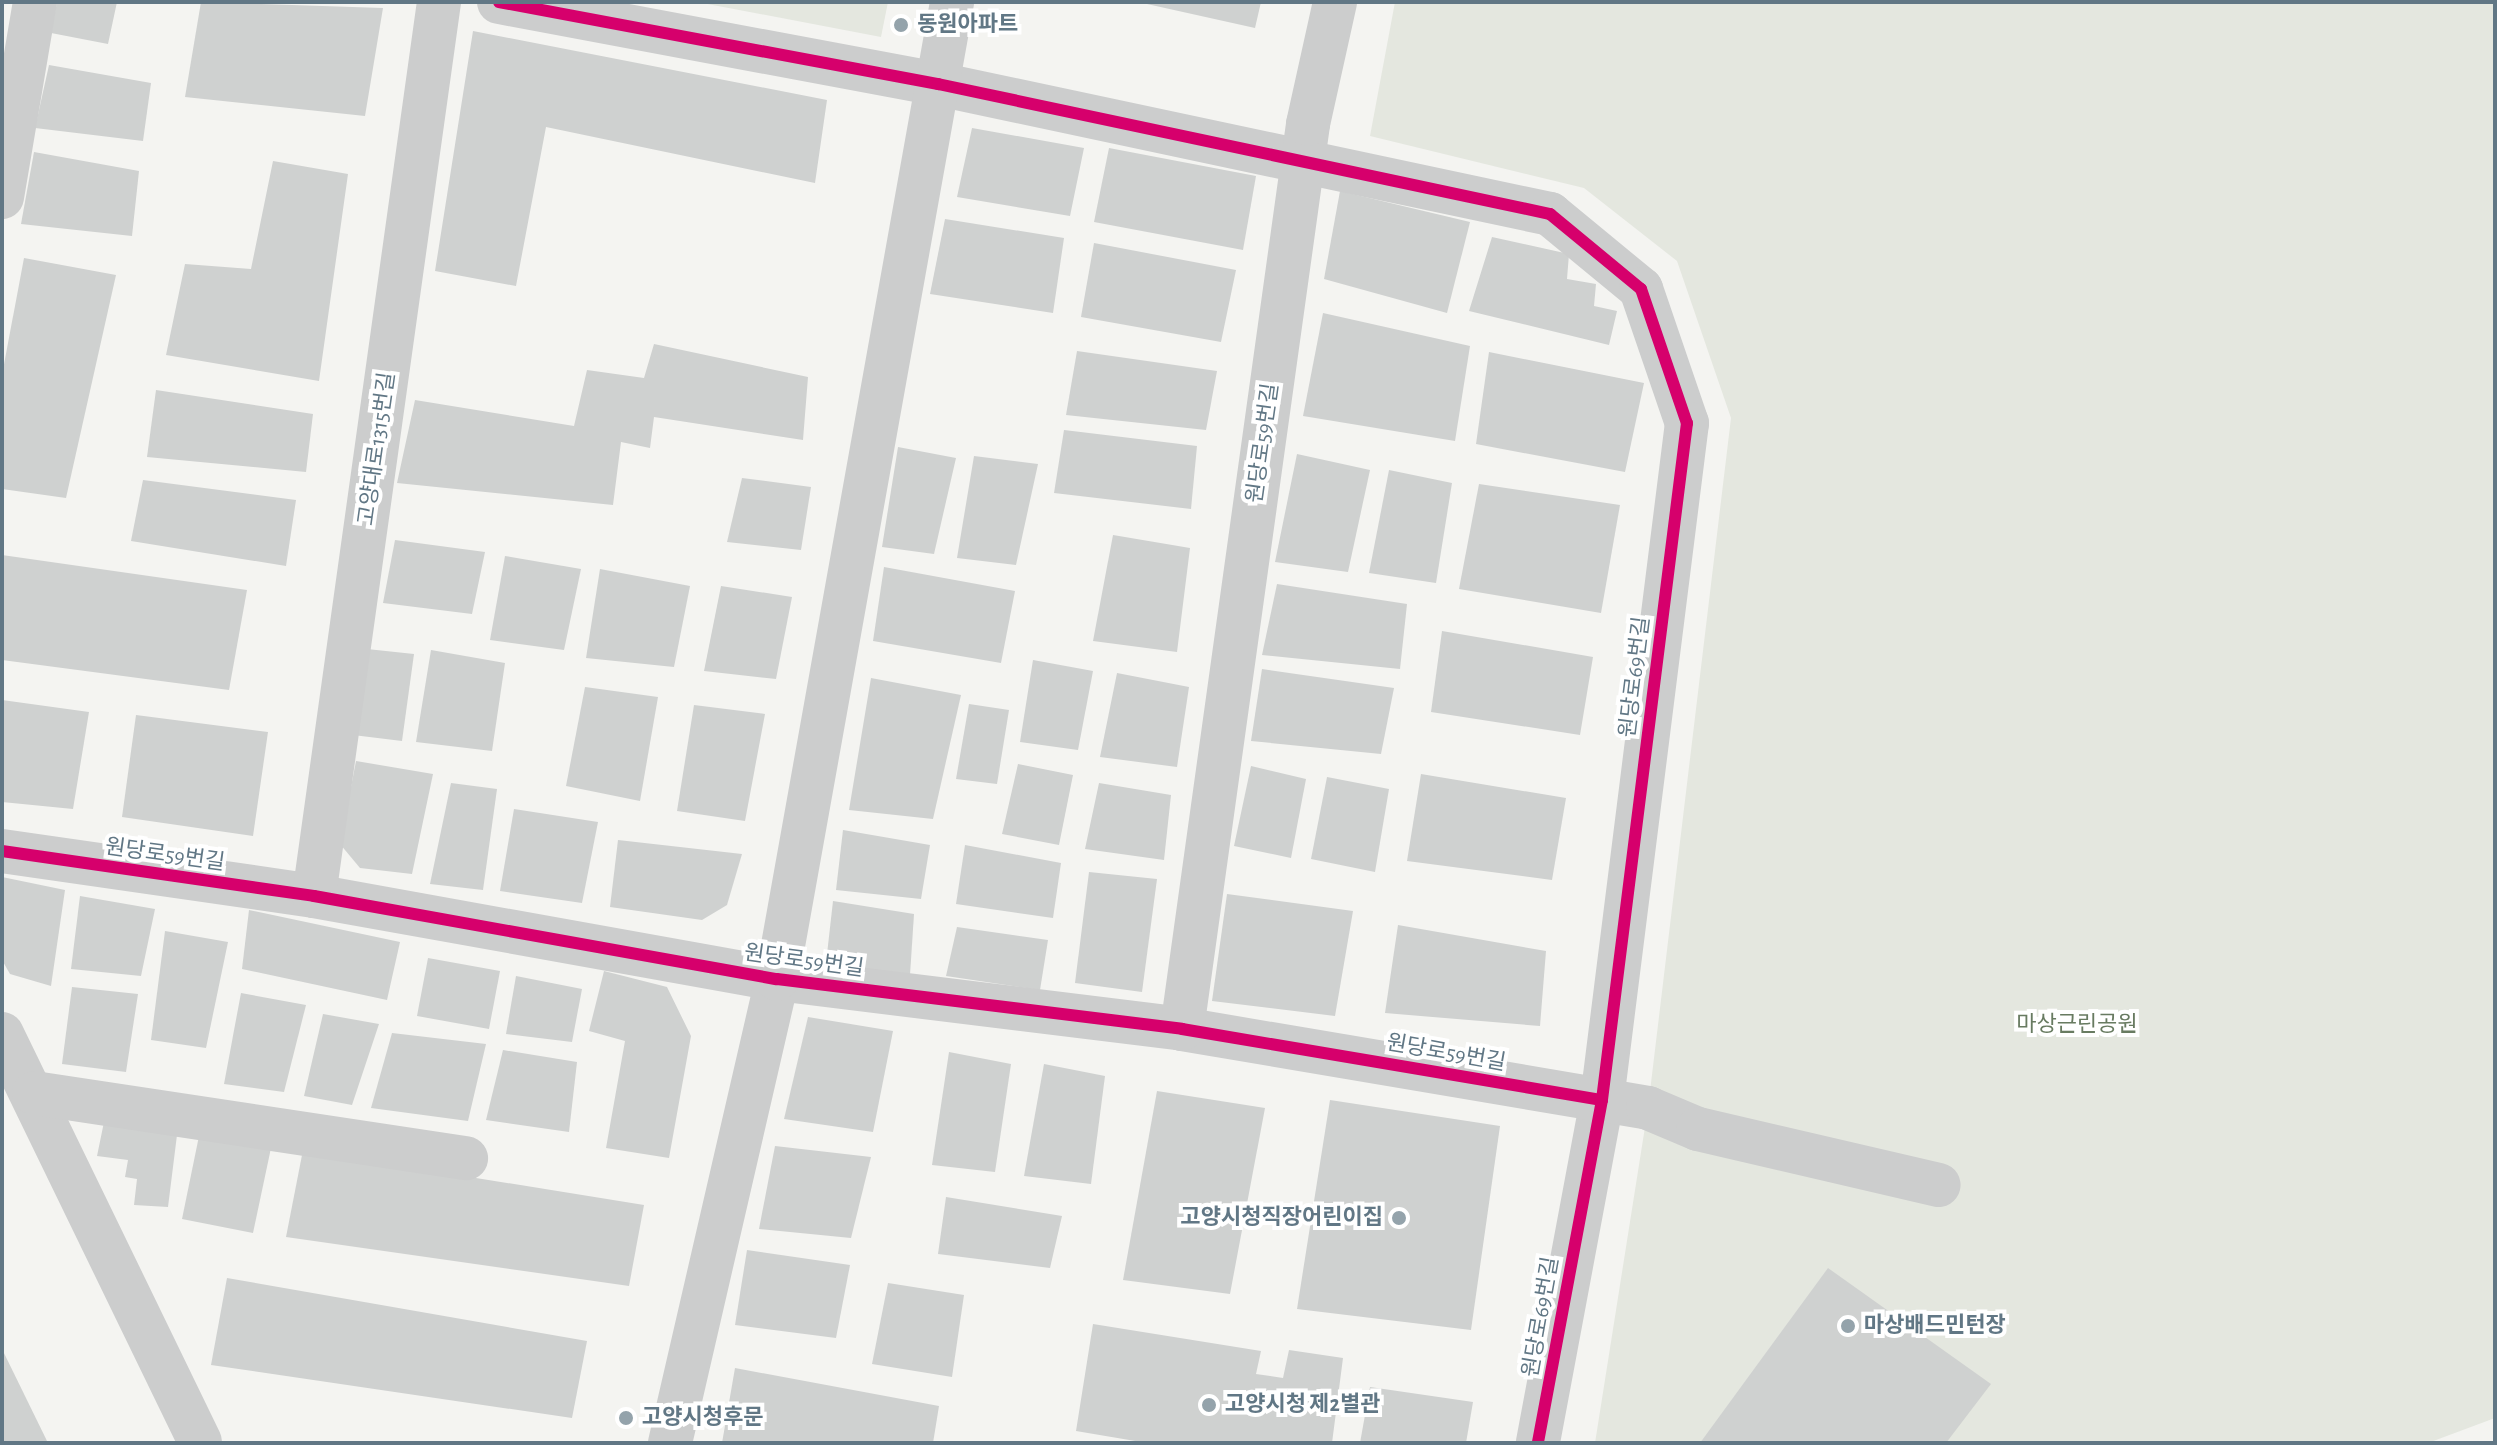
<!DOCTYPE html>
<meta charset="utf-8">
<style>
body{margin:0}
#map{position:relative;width:2497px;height:1445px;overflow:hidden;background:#f4f4f1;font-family:"Alegreya Sans","Noto Sans KR",sans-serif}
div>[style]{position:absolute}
.green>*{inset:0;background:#e4e7df}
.building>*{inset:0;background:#cfd1d0}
.minor>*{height:44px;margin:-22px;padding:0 22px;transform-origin:22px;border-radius:22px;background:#cccdcd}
.cycleway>*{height:12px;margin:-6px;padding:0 6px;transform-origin:6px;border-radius:6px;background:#d6006c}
.dots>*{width:22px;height:22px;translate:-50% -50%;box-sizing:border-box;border:4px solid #fff;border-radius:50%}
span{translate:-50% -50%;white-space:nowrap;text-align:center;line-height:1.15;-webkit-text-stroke:8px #fff;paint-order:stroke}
.poi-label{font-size:22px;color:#617785;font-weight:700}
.left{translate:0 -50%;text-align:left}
.right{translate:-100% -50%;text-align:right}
.street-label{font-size:22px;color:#617785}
.park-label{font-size:22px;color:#687b61}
.frame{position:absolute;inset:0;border:4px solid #617785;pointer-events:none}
</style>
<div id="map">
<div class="green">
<div style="clip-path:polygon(697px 2px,888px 2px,881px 37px)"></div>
<div style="clip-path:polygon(1395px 2px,2495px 2px,2495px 1418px,2428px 1443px,1595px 1443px,1648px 1108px,1731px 418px,1677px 261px,1584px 188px,1370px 136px)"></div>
</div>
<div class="building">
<div style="clip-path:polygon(57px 2px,117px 2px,108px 44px,51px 33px)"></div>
<div style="clip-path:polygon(201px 2px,383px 8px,365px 116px,185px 97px)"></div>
<div style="clip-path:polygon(1138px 2px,1261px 2px,1255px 28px)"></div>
<div style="clip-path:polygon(473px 31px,827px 100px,815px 183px,546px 127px,516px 286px,435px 271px)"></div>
<div style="clip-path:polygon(49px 65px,151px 83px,143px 141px,35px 128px)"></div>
<div style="clip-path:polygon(972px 128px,1084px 148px,1070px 216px,957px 197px)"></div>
<div style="clip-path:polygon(1109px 148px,1256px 176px,1243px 250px,1094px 222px)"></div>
<div style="clip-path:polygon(34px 152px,139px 171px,132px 236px,21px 224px)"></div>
<div style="clip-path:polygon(273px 161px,348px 174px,319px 381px,166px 355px,185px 264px,251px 269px)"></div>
<div style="clip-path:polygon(1340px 191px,1470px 222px,1447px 313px,1324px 279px)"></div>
<div style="clip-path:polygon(945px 219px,1064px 238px,1053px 313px,930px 294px)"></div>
<div style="clip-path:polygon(1492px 237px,1569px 254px,1567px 279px,1596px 284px,1594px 306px,1617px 311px,1609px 345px,1469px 311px)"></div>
<div style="clip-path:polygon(1094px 243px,1236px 270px,1221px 342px,1081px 317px)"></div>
<div style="clip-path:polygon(24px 258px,116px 275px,66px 498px,2px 489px,2px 375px)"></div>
<div style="clip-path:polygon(1323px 313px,1470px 346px,1455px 441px,1303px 416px)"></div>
<div style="clip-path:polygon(654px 344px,808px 377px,803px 440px,654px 417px,650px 448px,621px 442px,613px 505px,397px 483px,415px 400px,574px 426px,587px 370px,644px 378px)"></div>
<div style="clip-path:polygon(1077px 351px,1217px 371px,1206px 430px,1066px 415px)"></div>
<div style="clip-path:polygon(1489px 352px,1644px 383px,1625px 472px,1476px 444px)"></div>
<div style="clip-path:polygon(156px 390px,313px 414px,306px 472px,147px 457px)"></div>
<div style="clip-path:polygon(1064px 430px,1197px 446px,1191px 509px,1054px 493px)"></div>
<div style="clip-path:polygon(898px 447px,956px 458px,934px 554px,882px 547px)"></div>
<div style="clip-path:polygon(1297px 454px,1370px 470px,1348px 572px,1275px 562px)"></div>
<div style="clip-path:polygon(974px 456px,1038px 464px,1016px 565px,957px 558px)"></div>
<div style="clip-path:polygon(1389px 470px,1452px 483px,1436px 583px,1369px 573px)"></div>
<div style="clip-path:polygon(742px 478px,811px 487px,801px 550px,727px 542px)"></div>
<div style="clip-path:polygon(143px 480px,296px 500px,286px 566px,131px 541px)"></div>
<div style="clip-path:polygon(1479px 484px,1620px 505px,1601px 613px,1459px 589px)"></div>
<div style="clip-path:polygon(1113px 535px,1190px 548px,1177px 652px,1093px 641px)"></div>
<div style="clip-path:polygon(395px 540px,485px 552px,472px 614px,383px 603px)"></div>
<div style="clip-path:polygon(2px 555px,247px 590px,229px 690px,2px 660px)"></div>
<div style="clip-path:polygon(505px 556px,581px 569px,564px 650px,490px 640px)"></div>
<div style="clip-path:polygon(884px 567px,1015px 591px,1001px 663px,873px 641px)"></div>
<div style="clip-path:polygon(600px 569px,690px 586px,674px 667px,586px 658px)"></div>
<div style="clip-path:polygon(1277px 584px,1407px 604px,1400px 669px,1262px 655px)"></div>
<div style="clip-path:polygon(721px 586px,792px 597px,776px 679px,704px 671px)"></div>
<div style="clip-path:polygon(1442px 631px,1593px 657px,1580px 735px,1431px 712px)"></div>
<div style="clip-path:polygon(367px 649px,414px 654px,402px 741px,353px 735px)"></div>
<div style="clip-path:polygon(431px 650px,505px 663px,492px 751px,416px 742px)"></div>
<div style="clip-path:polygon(1033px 660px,1093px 671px,1078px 750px,1020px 742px)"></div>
<div style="clip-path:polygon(1262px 669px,1394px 688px,1381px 754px,1251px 741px)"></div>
<div style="clip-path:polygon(1117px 673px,1189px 687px,1177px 767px,1100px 757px)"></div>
<div style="clip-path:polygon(871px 678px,961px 695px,933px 819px,849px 810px)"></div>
<div style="clip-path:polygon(585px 687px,658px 697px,640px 801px,566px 786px)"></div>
<div style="clip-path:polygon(2px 700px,89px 712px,73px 809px,2px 802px)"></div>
<div style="clip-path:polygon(969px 704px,1009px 710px,997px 784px,956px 779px)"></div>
<div style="clip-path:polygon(694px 705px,765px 714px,745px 821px,677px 811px)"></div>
<div style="clip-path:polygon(136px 715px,268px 732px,253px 836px,122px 817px)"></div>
<div style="clip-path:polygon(356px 761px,433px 774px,412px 874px,360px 868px,340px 844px)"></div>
<div style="clip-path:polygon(1018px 764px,1073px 775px,1059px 845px,1002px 834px)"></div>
<div style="clip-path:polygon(1251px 766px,1306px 779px,1291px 858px,1234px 846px)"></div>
<div style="clip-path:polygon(1421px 774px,1566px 798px,1552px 880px,1407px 861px)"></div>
<div style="clip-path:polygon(1327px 777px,1389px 789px,1375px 872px,1311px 859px)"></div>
<div style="clip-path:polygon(451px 783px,497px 789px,483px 890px,430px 884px)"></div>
<div style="clip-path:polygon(1099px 783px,1171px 795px,1164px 860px,1085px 849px)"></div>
<div style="clip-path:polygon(514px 809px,598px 822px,582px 903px,500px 891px)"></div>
<div style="clip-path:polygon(843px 830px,930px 845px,921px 899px,836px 890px)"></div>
<div style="clip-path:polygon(618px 840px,742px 854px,727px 905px,702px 920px,610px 907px)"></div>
<div style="clip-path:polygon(965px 845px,1061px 863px,1053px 918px,956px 904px)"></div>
<div style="clip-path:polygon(1089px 872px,1157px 879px,1142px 992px,1075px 983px)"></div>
<div style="clip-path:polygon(2px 877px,65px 890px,51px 986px,10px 974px,2px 960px)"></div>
<div style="clip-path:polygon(1227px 894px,1353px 911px,1335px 1016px,1212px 1001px)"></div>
<div style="clip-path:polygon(80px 896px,155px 909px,141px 976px,71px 969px)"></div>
<div style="clip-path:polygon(833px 901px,914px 914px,910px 975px,826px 963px)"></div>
<div style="clip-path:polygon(249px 910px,400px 942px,387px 1000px,242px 969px)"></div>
<div style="clip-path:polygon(1398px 925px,1546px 951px,1540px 1026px,1385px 1013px)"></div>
<div style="clip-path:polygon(957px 927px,1048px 940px,1040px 990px,946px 976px)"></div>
<div style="clip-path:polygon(165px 931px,228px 942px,206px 1048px,151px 1040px)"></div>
<div style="clip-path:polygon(428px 958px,500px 971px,489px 1029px,417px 1016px)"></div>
<div style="clip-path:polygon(604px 971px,667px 987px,691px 1036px,669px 1158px,606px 1148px,625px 1041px,589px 1031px)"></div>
<div style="clip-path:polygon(516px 976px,582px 989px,572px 1042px,506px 1034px)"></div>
<div style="clip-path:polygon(72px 987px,138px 994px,126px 1072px,62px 1064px)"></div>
<div style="clip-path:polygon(241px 993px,306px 1005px,284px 1092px,224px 1084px)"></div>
<div style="clip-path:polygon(323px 1014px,379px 1024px,352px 1105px,304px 1096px)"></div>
<div style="clip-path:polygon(808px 1017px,893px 1031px,873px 1132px,784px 1119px)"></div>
<div style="clip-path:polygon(392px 1033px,486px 1044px,468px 1121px,371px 1108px)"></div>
<div style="clip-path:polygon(503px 1050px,577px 1062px,569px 1132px,486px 1120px)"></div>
<div style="clip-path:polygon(949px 1052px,1011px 1064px,995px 1172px,932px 1165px)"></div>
<div style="clip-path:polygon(1044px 1064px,1105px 1076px,1091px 1184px,1024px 1176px)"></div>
<div style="clip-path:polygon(1157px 1091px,1265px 1108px,1230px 1294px,1123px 1280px)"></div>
<div style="clip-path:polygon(1330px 1100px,1500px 1126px,1471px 1330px,1297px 1309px)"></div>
<div style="clip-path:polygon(104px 1122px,177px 1135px,168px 1207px,134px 1205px,137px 1179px,125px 1177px,128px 1160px,97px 1156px)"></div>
<div style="clip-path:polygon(199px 1136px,271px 1148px,253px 1233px,182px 1219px)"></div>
<div style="clip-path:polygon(775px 1146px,871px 1157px,851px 1238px,759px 1229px)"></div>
<div style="clip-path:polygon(303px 1150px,644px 1205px,629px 1286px,286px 1237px)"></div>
<div style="clip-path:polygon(946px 1197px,1062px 1216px,1050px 1268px,938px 1254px)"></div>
<div style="clip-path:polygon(747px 1250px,850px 1265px,836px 1338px,735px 1325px)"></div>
<div style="clip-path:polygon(1828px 1268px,1991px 1384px,1946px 1443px,1700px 1443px)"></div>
<div style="clip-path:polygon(227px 1278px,587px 1341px,572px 1418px,211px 1365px)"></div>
<div style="clip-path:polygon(888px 1283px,964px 1295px,952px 1377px,872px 1364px)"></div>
<div style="clip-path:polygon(1093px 1324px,1261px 1351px,1256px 1374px,1283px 1378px,1289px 1350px,1343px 1358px,1332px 1443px,1147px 1443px,1076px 1431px)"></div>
<div style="clip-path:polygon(2px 1349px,48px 1443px,2px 1443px)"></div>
<div style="clip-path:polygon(735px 1368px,939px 1406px,933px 1443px,722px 1443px)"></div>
<div style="clip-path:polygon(1370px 1387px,1473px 1402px,1466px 1443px,1360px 1443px)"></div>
</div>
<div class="minor">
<div style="left:499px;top:2px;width:447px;rotate:10.6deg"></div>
<div style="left:938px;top:84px;width:626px;rotate:11.99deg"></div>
<div style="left:1550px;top:214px;width:118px;rotate:39.5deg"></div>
<div style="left:1641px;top:289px;width:142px;rotate:71.1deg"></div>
<div style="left:1687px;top:423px;width:682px;rotate:97.16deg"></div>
<div style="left:1602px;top:1100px;width:349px;rotate:100.6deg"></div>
<div style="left:2px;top:197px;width:198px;rotate:-80.4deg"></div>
<div style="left:2px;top:851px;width:315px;rotate:8.2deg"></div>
<div style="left:314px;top:896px;width:470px;rotate:10.2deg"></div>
<div style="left:777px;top:979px;width:408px;rotate:7deg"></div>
<div style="left:1182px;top:1029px;width:473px;rotate:9.6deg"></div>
<div style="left:1648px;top:1108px;width:54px;rotate:22.8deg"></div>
<div style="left:1698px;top:1129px;width:247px;rotate:13.1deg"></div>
<div style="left:314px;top:896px;width:903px;rotate:-82.04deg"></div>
<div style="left:1182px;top:1029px;width:914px;rotate:-82.07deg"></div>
<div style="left:1308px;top:124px;width:125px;rotate:-77.5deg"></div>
<div style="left:2px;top:1034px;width:453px;rotate:64.1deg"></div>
<div style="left:34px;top:1093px;width:437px;rotate:8.6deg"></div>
<div style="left:670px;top:1443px;width:476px;rotate:-77deg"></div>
<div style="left:777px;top:979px;width:993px;rotate:-79.84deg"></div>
</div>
<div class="cycleway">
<div style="left:499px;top:2px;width:447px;rotate:10.6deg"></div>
<div style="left:938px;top:84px;width:626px;rotate:11.99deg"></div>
<div style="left:1550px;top:214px;width:118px;rotate:39.5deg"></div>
<div style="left:1641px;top:289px;width:142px;rotate:71.1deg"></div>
<div style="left:1687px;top:423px;width:682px;rotate:97.16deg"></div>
<div style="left:1602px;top:1100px;width:349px;rotate:100.6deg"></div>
<div style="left:2px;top:851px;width:315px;rotate:8.2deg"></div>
<div style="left:314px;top:896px;width:470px;rotate:10.2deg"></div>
<div style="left:777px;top:979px;width:408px;rotate:7deg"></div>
<div style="left:1182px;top:1029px;width:426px;rotate:9.6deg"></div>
</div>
<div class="dots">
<div style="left:901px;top:25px;background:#94a3ab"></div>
<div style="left:1399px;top:1218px;background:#94a3ab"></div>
<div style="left:1848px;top:1326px;background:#94a3ab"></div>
<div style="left:1209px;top:1405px;background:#94a3ab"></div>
<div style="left:626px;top:1418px;background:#94a3ab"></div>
</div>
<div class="poi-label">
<span class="left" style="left:917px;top:25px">동원아파트</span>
<span class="right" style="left:1383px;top:1218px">고양시청직장어린이집</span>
<span class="left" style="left:1864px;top:1326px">마상배드민턴장</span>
<span class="left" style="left:1225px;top:1405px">고양시청 제2별관</span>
<span class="left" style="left:642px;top:1418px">고양시청후문</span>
</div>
<div class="street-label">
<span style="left:1263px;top:443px;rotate:-82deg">원당로59번길</span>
<span style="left:377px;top:449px;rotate:-82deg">고양대로1315번길</span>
<span style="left:1635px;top:677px;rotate:-83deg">원당로69번길</span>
<span style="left:165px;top:855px;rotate:8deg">원당로59번길</span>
<span style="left:804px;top:961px;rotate:8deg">원당로59번길</span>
<span style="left:1446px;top:1053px;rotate:10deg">원당로59번길</span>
<span style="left:1541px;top:1317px;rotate:-80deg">원당로69번길</span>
</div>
<div class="park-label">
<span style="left:2077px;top:1025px">마상근린공원</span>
</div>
<div class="frame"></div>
</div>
